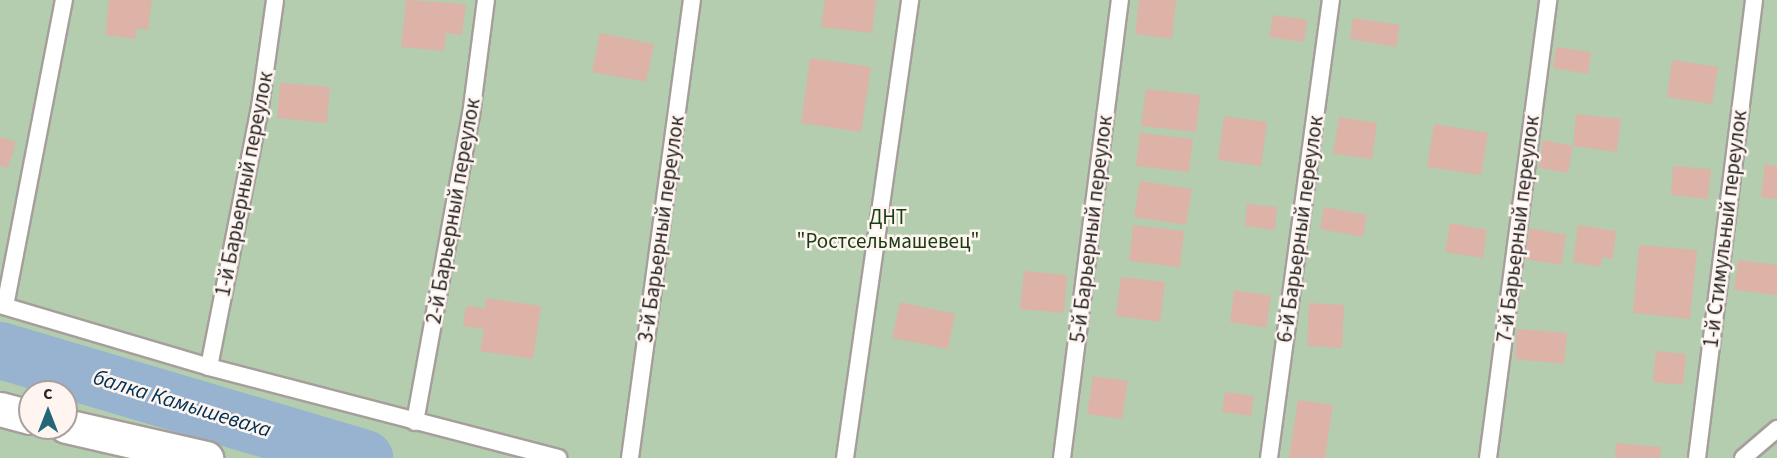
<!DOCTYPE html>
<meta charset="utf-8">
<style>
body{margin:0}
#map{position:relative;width:1777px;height:458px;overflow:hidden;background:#fef5f1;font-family:"Source Sans 3",sans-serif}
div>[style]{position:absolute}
.green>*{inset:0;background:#b4cdaf}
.river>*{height:57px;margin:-28.5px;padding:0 28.5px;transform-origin:28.5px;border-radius:28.5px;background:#97b3cf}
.building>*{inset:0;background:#dcb3a6}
.roads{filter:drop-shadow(2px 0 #a69e9a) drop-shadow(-2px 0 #a69e9a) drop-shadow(0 2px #a69e9a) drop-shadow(0 -2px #a69e9a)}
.service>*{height:16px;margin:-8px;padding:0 8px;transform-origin:8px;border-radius:8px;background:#fff}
.minor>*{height:33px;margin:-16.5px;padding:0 16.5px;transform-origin:16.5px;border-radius:16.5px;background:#fff}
span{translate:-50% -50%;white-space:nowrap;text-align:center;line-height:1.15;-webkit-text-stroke:5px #fef5f1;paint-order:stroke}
.street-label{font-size:21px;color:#272422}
.park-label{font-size:21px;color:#193d11}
.water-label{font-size:22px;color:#013055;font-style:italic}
.north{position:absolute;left:18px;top:380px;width:60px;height:60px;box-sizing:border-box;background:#fef5f1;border:2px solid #a8a19e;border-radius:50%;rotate:0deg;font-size:16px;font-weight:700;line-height:24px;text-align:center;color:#272422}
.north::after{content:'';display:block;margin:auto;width:21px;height:27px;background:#226678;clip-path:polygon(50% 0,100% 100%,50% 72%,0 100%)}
</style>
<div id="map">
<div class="green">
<div style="clip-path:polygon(evenodd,0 0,1777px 0,1777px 458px,0 458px,0 0,30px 392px,66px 392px,66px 428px,30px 428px,30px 392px)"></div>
</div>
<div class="river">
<div style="left:0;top:350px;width:380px;rotate:16.5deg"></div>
</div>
<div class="building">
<div style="clip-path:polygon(109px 0,152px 0,148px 30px,137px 28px,136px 39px,105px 35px)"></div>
<div style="clip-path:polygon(406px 0,466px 4px,462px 35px,446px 33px,444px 51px,401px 47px)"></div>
<div style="clip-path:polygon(825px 0,876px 0,872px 33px,821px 27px)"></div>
<div style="clip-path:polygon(1139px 0,1176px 0,1172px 39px,1135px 34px)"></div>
<div style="clip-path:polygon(1273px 15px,1307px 20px,1304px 42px,1269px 37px)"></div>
<div style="clip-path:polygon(1353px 18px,1400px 25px,1396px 47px,1350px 39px)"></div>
<div style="clip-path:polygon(600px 33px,654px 44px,646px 82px,592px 72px)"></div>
<div style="clip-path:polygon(1556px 47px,1591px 52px,1588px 74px,1553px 68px)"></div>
<div style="clip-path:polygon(810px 58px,871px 67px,861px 132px,801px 123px)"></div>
<div style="clip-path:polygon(1672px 60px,1718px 67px,1712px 104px,1667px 97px)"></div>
<div style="clip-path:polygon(280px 83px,330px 87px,327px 123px,277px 118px)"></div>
<div style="clip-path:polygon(1146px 89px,1200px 95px,1196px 132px,1141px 126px)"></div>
<div style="clip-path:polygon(1576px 114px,1621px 119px,1617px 152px,1573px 146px)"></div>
<div style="clip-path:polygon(1224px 116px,1267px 122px,1261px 166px,1218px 160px)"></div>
<div style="clip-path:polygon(1339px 117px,1377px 123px,1372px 159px,1333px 154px)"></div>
<div style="clip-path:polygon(1434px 124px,1488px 133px,1481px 175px,1427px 167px)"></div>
<div style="clip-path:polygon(1140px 133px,1193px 139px,1189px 172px,1136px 166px)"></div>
<div style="clip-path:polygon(0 137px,16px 142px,8px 168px,0 166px)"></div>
<div style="clip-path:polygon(1543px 140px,1573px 146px,1568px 173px,1539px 168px)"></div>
<div style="clip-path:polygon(1765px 164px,1777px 166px,1777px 199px,1761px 197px)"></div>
<div style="clip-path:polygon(1673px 166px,1711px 169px,1708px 199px,1671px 195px)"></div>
<div style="clip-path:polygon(1140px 181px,1192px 189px,1186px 225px,1134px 217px)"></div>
<div style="clip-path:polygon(1247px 204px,1277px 207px,1275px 230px,1245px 226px)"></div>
<div style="clip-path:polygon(1324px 207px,1367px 215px,1363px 237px,1320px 229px)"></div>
<div style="clip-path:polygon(1450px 223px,1487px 230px,1483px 258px,1445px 252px)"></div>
<div style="clip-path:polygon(1133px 225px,1184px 231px,1180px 267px,1129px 261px)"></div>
<div style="clip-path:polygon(1578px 225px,1616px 231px,1613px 259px,1602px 257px,1601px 267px,1573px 262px)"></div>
<div style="clip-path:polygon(1530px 228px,1566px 235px,1561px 265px,1524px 259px)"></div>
<div style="clip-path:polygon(1639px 245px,1697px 250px,1690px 319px,1633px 313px)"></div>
<div style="clip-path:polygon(1738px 260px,1777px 265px,1777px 295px,1734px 290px)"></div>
<div style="clip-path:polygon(1024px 271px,1067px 275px,1064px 313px,1020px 309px)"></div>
<div style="clip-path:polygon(1121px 277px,1165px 282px,1160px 322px,1116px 316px)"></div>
<div style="clip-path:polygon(1234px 290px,1271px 296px,1266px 328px,1230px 322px)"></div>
<div style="clip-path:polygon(486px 298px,541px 306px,533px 359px,480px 351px,484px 329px,463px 326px,466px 306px,485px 308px)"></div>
<div style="clip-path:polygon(900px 302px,955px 314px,948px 349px,892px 338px)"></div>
<div style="clip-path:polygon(1309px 303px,1344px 305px,1342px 348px,1307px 346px)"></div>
<div style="clip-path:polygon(1517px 329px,1567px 333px,1564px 364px,1515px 359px)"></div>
<div style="clip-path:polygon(1656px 351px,1686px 354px,1683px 385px,1653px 382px)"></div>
<div style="clip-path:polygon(1093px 376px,1128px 381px,1122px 419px,1087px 414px)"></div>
<div style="clip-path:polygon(1225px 392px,1254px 396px,1251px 416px,1222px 412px)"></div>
<div style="clip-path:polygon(1298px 400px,1333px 405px,1325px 458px,1289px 458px)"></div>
<div style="clip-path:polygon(1616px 443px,1661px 447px,1660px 458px,1615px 458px)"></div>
</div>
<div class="roads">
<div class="service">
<div style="left:0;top:305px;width:218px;rotate:16.5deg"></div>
<div style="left:209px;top:367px;width:361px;rotate:14.6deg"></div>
<div style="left:5px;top:306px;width:312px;rotate:-79.1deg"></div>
<div style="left:209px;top:367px;width:265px;rotate:-78.9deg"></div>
<div style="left:260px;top:107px;width:108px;rotate:-82deg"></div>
<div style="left:415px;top:422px;width:312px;rotate:-79.7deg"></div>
<div style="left:471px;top:115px;width:116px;rotate:-82.6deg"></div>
<div style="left:630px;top:458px;width:462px;rotate:-82.3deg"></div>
<div style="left:845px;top:458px;width:463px;rotate:-81.9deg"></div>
<div style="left:1062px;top:458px;width:462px;rotate:-82.8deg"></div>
<div style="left:1269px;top:458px;width:462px;rotate:-82.3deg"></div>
<div style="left:1488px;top:458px;width:462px;rotate:-82.5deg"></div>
<div style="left:1697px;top:458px;width:462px;rotate:-82.9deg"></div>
<div style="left:1743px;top:458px;width:45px;rotate:-40.5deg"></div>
</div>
<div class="minor">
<div style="left:0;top:409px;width:31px;rotate:15deg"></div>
<div style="left:66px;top:426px;width:144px;rotate:12.9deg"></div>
</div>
</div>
<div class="street-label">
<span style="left:244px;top:184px;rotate:-79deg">1-й Барьерный переулок</span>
<span style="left:453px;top:211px;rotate:-80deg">2-й Барьерный переулок</span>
<span style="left:661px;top:229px;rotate:-82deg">3-й Барьерный переулок</span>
<span style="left:1091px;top:229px;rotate:-83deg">5-й Барьерный переулок</span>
<span style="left:1300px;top:229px;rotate:-82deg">6-й Барьерный переулок</span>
<span style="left:1518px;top:229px;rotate:-83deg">7-й Барьерный переулок</span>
<span style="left:1725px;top:229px;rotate:-83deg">1-й Стимульный переулок</span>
</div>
<div class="park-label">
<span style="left:888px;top:229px">ДНТ<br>"Ростсельмашевец"</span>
</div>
<div class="water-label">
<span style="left:182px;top:404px;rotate:17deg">балка Камышеваха</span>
</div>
<div class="north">С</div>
</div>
